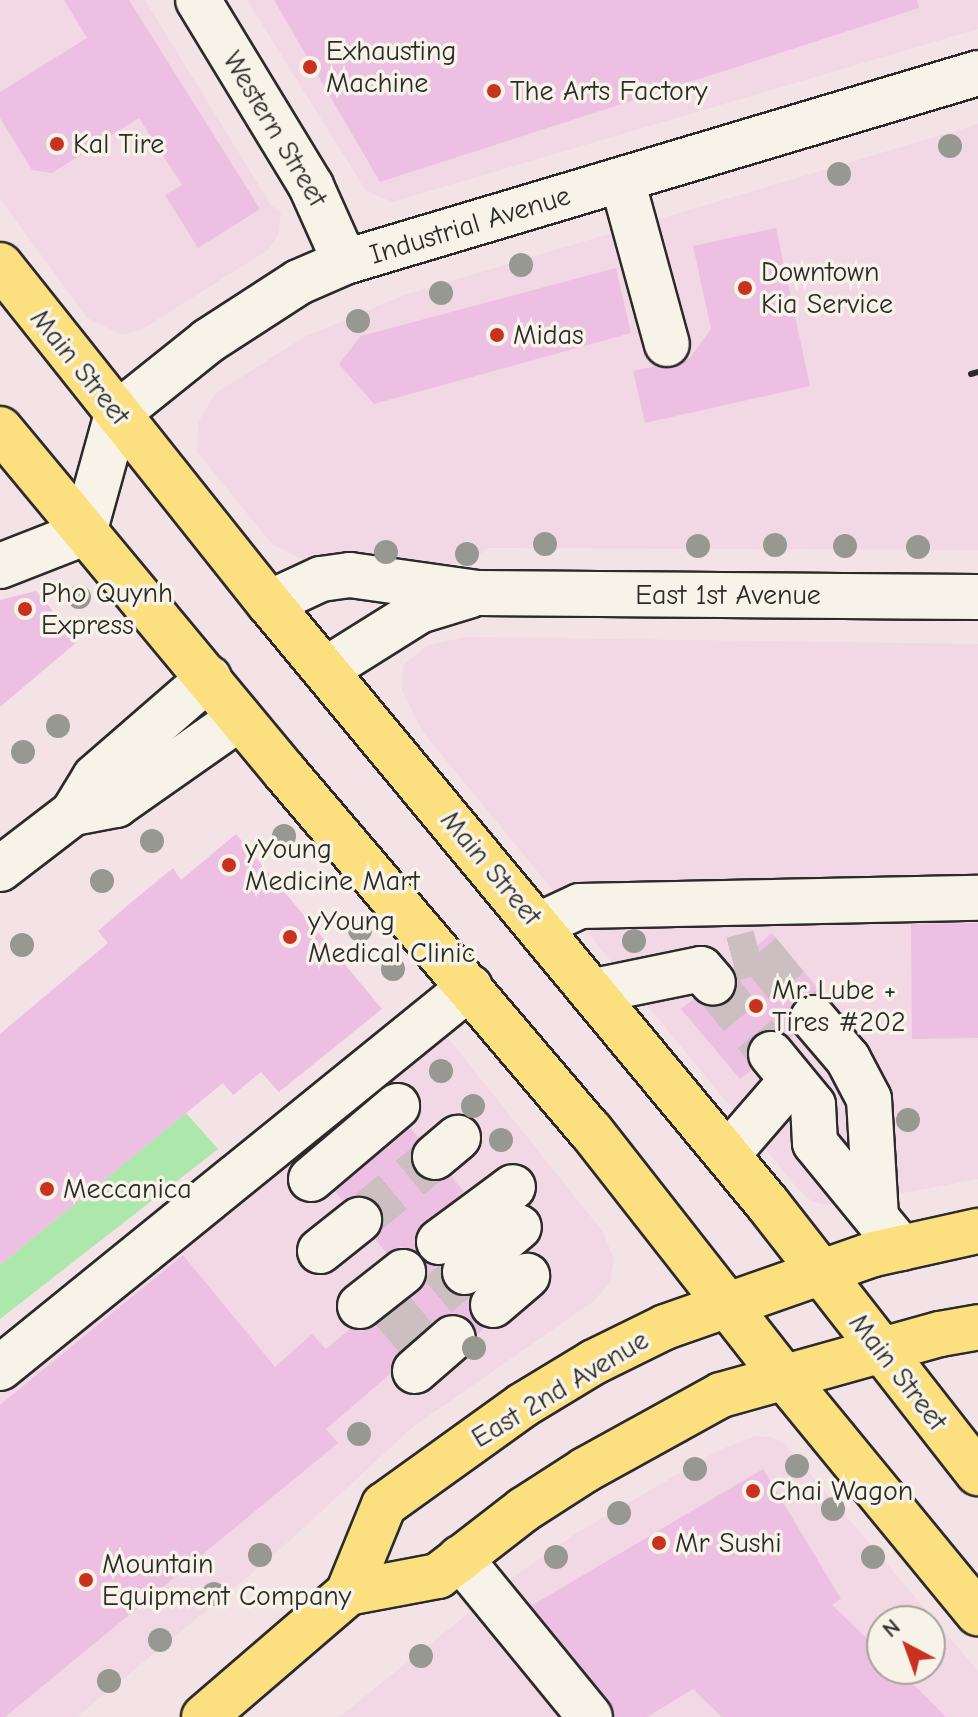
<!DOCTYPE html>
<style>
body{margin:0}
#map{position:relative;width:978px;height:1717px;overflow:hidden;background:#f4e3e6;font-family:"Comic Neue",sans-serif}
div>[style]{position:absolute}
.built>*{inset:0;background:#f2d8e5}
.green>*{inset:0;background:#ace7ab}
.building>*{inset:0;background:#edbfe2}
.minor-tunnel>*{height:44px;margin-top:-22px;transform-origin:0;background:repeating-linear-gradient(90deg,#ccbec1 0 44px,transparent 0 66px)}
.roads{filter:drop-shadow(2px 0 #2b2b2b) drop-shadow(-2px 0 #2b2b2b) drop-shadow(0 2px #2b2b2b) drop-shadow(0 -2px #2b2b2b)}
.minor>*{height:44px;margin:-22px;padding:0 22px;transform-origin:22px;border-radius:22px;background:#f7f3e8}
.major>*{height:44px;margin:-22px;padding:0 22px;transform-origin:22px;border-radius:22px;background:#fce080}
.rail>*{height:6px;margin:-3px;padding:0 3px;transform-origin:3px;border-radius:3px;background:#2b2b2b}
.trees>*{width:24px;height:24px;margin:-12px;border-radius:50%;background:#979891}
.dots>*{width:22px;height:22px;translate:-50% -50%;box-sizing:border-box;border:4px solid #f7f3e8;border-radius:50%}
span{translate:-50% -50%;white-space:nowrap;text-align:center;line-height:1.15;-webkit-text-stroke:7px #f7f3e8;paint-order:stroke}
.poi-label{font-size:28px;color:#2b2b2b}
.left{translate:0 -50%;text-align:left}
.street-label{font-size:28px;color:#2b2b2b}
.north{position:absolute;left:866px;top:1605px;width:80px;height:80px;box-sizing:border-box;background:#f7f3e8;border:2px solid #a5a39c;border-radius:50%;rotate:319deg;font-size:22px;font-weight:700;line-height:32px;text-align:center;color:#2b2b2b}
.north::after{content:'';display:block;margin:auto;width:28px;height:36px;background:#c8321e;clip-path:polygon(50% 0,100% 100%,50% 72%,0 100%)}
</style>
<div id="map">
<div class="built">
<div style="clip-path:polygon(0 0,145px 0,271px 205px,281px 213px,278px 235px,268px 250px,141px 330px,122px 335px,87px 318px,0 199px)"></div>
<div style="clip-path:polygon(247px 0,978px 0,978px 29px,392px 202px,366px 191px)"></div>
<div style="clip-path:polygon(978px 124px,978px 550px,487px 548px,469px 564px,307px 562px,272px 544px,197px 452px,198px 422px,216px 393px,304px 337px,407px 294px)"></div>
<div style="clip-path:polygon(466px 637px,978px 644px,978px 1179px,845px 1204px,824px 1205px,810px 1200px,798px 1189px,422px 731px,402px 691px,403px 665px,428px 645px)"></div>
<div style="clip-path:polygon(445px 1034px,603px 1232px,614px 1259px,610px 1282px,594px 1301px,413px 1427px,275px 1554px,77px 1717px,0 1717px,0 1387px)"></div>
<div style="clip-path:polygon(evenodd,755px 1436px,771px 1437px,785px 1444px,978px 1671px,978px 1717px,339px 1717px,516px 1575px,575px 1534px,719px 1450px,755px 1436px,882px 1621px,930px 1621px,930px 1669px,882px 1669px,882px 1621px)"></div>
</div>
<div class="green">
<div style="clip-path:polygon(186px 1113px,218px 1149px,0 1319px,0 1265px)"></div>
</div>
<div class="building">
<div style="clip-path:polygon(64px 0,129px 0,260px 209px,198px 248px,165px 195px,182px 185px,139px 118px,52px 173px,32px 170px,0 118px,0 92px,87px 38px)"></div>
<div style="clip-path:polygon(274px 0,917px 0,919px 8px,380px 182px)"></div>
<div style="clip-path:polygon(776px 228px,810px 386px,645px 423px,633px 371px,656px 366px,674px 368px,690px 358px,711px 329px,693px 246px)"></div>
<div style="clip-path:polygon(616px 268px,631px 333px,374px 404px,339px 364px,361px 336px)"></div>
<div style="clip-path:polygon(36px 591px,78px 641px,0 707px,0 600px)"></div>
<div style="clip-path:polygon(236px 834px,382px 1009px,279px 1092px,261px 1072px,233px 1095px,223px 1083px,0 1265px,0 1034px,108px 943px,98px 931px,128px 905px,173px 868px,181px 880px)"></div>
<div style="clip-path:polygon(978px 923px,978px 1038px,912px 1039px,911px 924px)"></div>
<div style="clip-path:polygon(772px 933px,825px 997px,809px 993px,796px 1000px,789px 1010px,789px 1023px,794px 1035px,790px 1038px,780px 1031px,768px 1029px,755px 1035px,748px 1045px,746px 1057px,752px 1070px,740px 1079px,681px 1009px,694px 999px,705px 1007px,717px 1008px,729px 1002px,737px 991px,738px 979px,732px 967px)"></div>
<div style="clip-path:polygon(410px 1128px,419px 1138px,412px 1148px,410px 1160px,416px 1173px,426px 1180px,438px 1182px,451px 1176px,464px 1192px,416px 1231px,417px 1252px,400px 1247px,387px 1253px,375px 1239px,382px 1230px,384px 1217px,378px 1204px,369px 1197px,356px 1195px,343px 1201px,335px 1191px)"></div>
<div style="clip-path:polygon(183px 1255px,275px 1367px,312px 1334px,326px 1349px,350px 1329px,363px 1331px,376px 1326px,419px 1291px,426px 1280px,425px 1262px,441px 1267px,441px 1277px,446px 1289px,457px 1296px,470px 1296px,469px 1310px,475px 1322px,484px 1328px,478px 1334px,471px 1321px,460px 1314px,448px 1314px,437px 1319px,398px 1353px,390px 1374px,326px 1429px,338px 1443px,5px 1717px,0 1717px,0 1405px)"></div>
<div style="clip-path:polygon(763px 1469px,841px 1599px,832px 1605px,882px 1653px,882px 1669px,898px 1669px,946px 1717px,722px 1717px,693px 1689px,647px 1717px,614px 1717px,609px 1701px,531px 1606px)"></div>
</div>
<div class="minor-tunnel">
<div style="left:732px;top:959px;width:28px;rotate:-15deg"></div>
<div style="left:759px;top:952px;width:85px;rotate:50.7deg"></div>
<div style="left:713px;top:983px;width:92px;rotate:50.8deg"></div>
<div style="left:359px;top:1220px;width:99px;rotate:-39.7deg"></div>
<div style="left:387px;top:1338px;width:102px;rotate:-40.2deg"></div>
</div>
<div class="roads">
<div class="minor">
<div style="left:198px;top:0;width:218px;rotate:58.7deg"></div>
<div style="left:311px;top:186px;width:83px;rotate:65.9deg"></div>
<div style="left:622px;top:180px;width:170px;rotate:74.7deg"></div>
<div style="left:0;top:566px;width:90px;rotate:-21.4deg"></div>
<div style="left:84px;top:533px;width:123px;rotate:-74.5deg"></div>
<div style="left:117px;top:414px;width:117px;rotate:-38.7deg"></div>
<div style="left:208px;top:341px;width:108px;rotate:-33deg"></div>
<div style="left:299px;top:282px;width:50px;rotate:-23.5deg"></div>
<div style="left:345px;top:262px;width:661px;rotate:-16.62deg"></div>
<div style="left:269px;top:603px;width:57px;rotate:-24.8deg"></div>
<div style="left:321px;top:579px;width:29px;rotate:-8deg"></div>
<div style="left:350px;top:575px;width:129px;rotate:8deg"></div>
<div style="left:478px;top:593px;width:500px;rotate:0.46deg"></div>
<div style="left:325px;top:670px;width:111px;rotate:-32.1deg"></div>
<div style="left:419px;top:611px;width:54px;rotate:-17.1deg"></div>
<div style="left:73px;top:813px;width:44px;rotate:-10.5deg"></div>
<div style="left:116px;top:805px;width:151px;rotate:-35.1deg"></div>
<div style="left:0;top:869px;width:92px;rotate:-37.5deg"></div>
<div style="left:73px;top:813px;width:42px;rotate:-58.6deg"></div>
<div style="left:95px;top:777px;width:151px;rotate:-41deg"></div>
<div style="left:539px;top:925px;width:45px;rotate:-24.9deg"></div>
<div style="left:580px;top:906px;width:398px;rotate:-1.2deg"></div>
<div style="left:594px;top:991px;width:109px;rotate:-11.6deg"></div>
<div style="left:701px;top:969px;width:18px;rotate:49deg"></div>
<div style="left:813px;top:1018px;width:54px;rotate:49.5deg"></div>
<div style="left:848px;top:1059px;width:45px;rotate:62.3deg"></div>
<div style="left:869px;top:1099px;width:118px;rotate:86.6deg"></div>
<div style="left:771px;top:1054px;width:66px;rotate:50.5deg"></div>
<div style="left:813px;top:1105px;width:38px;rotate:87deg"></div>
<div style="left:815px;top:1143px;width:136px;rotate:50.7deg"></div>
<div style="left:727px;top:1155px;width:99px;rotate:-49.1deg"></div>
<div style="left:435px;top:1157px;width:30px;rotate:-40deg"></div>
<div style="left:311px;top:1179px;width:113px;rotate:-40.3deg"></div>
<div style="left:439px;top:1242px;width:92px;rotate:-36.6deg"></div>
<div style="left:320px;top:1251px;width:50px;rotate:-38.5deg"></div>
<div style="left:465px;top:1272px;width:70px;rotate:-39.8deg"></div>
<div style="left:493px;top:1305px;width:45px;rotate:-40.5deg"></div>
<div style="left:360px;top:1306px;width:55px;rotate:-38.3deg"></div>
<div style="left:0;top:1368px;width:605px;rotate:-39.03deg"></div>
<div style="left:415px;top:1371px;width:50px;rotate:-41deg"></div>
<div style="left:460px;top:1558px;width:205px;rotate:50.7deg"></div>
</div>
<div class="major">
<div style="left:0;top:265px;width:432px;rotate:51.5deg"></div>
<div style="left:269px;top:603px;width:780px;rotate:50.31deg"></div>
<div style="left:767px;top:1203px;width:343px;rotate:52deg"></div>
<div style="left:0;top:429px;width:445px;rotate:50.3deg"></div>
<div style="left:284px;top:771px;width:472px;rotate:49.6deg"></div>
<div style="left:590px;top:1130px;width:314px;rotate:51.9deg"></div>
<div style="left:784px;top:1377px;width:306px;rotate:50.6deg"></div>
<div style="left:348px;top:1593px;width:92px;rotate:-10.7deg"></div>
<div style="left:438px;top:1576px;width:108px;rotate:-37.8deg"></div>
<div style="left:523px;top:1510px;width:74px;rotate:-32.8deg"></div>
<div style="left:585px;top:1470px;width:155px;rotate:-28.9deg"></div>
<div style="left:721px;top:1395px;width:227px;rotate:-15.6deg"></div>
<div style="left:940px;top:1334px;width:39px;rotate:-10deg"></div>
<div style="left:204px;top:1717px;width:190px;rotate:-40.7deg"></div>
<div style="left:348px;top:1593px;width:95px;rotate:-67.8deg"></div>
<div style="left:384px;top:1505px;width:171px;rotate:-35.7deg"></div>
<div style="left:523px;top:1405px;width:83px;rotate:-31.2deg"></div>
<div style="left:594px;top:1362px;width:79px;rotate:-26.2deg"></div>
<div style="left:665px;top:1327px;width:221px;rotate:-19.3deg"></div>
<div style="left:874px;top:1254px;width:107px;rotate:-12.5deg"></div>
</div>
</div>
<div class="rail">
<div style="left:971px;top:374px;width:7px;rotate:-16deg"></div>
</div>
<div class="trees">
<div style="left:950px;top:146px"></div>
<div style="left:839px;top:174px"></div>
<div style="left:521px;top:265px"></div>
<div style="left:441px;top:293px"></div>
<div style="left:358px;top:321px"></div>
<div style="left:545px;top:544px"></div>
<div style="left:775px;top:545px"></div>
<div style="left:698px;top:546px"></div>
<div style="left:845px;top:546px"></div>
<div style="left:918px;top:547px"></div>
<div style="left:386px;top:552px"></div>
<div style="left:467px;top:554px"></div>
<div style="left:79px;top:597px"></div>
<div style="left:58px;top:726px"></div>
<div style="left:23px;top:752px"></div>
<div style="left:284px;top:836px"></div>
<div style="left:152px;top:841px"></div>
<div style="left:102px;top:881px"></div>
<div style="left:360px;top:930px"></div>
<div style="left:634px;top:941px"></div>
<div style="left:22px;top:945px"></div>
<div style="left:393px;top:969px"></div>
<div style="left:441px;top:1071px"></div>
<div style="left:473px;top:1106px"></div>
<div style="left:908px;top:1120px"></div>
<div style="left:501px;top:1140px"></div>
<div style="left:474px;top:1348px"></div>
<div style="left:359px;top:1434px"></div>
<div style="left:797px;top:1466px"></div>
<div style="left:695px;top:1469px"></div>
<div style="left:833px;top:1509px"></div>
<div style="left:619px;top:1513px"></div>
<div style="left:260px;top:1555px"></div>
<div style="left:556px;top:1557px"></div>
<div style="left:873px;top:1557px"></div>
<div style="left:214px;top:1594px"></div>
<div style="left:160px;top:1640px"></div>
<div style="left:421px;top:1656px"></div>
<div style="left:109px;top:1681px"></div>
</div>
<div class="dots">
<div style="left:310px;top:67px;background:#c8321e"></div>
<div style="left:494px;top:91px;background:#c8321e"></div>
<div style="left:57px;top:144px;background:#c8321e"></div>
<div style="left:745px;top:288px;background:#c8321e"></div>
<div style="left:497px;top:335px;background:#c8321e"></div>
<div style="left:25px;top:609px;background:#c8321e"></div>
<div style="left:229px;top:865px;background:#c8321e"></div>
<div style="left:290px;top:937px;background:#c8321e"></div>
<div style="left:756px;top:1006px;background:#c8321e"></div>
<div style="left:47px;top:1189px;background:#c8321e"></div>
<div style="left:753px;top:1491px;background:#c8321e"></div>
<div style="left:659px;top:1543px;background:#c8321e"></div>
<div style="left:86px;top:1580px;background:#c8321e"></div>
</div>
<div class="poi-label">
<span class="left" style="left:326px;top:67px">Exhausting<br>Machine</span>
<span class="left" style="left:510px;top:91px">The Arts Factory</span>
<span class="left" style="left:73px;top:144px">Kal Tire</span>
<span class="left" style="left:761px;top:288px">Downtown<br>Kia Service</span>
<span class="left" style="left:513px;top:335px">Midas</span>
<span class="left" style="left:41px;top:609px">Pho Quynh<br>Express</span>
<span class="left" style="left:245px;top:865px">yYoung<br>Medicine Mart</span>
<span class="left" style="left:308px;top:937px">yYoung<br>Medical Clinic</span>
<span class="left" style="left:772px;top:1006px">Mr. Lube +<br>Tires #202</span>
<span class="left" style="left:63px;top:1189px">Meccanica</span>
<span class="left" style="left:769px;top:1491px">Chai Wagon</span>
<span class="left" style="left:675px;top:1543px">Mr Sushi</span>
<span class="left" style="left:102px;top:1580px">Mountain<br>Equipment Company</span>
</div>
<div class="street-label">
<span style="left:275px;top:129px;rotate:59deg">Western Street</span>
<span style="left:470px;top:225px;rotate:-17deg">Industrial Avenue</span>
<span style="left:80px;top:367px;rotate:51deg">Main Street</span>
<span style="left:728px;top:595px">East 1st Avenue</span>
<span style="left:491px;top:868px;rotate:50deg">Main Street</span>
<span style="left:898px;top:1372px;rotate:52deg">Main Street</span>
<span style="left:560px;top:1389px;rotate:-31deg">East 2nd Avenue</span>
</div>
<div class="north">N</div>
</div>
